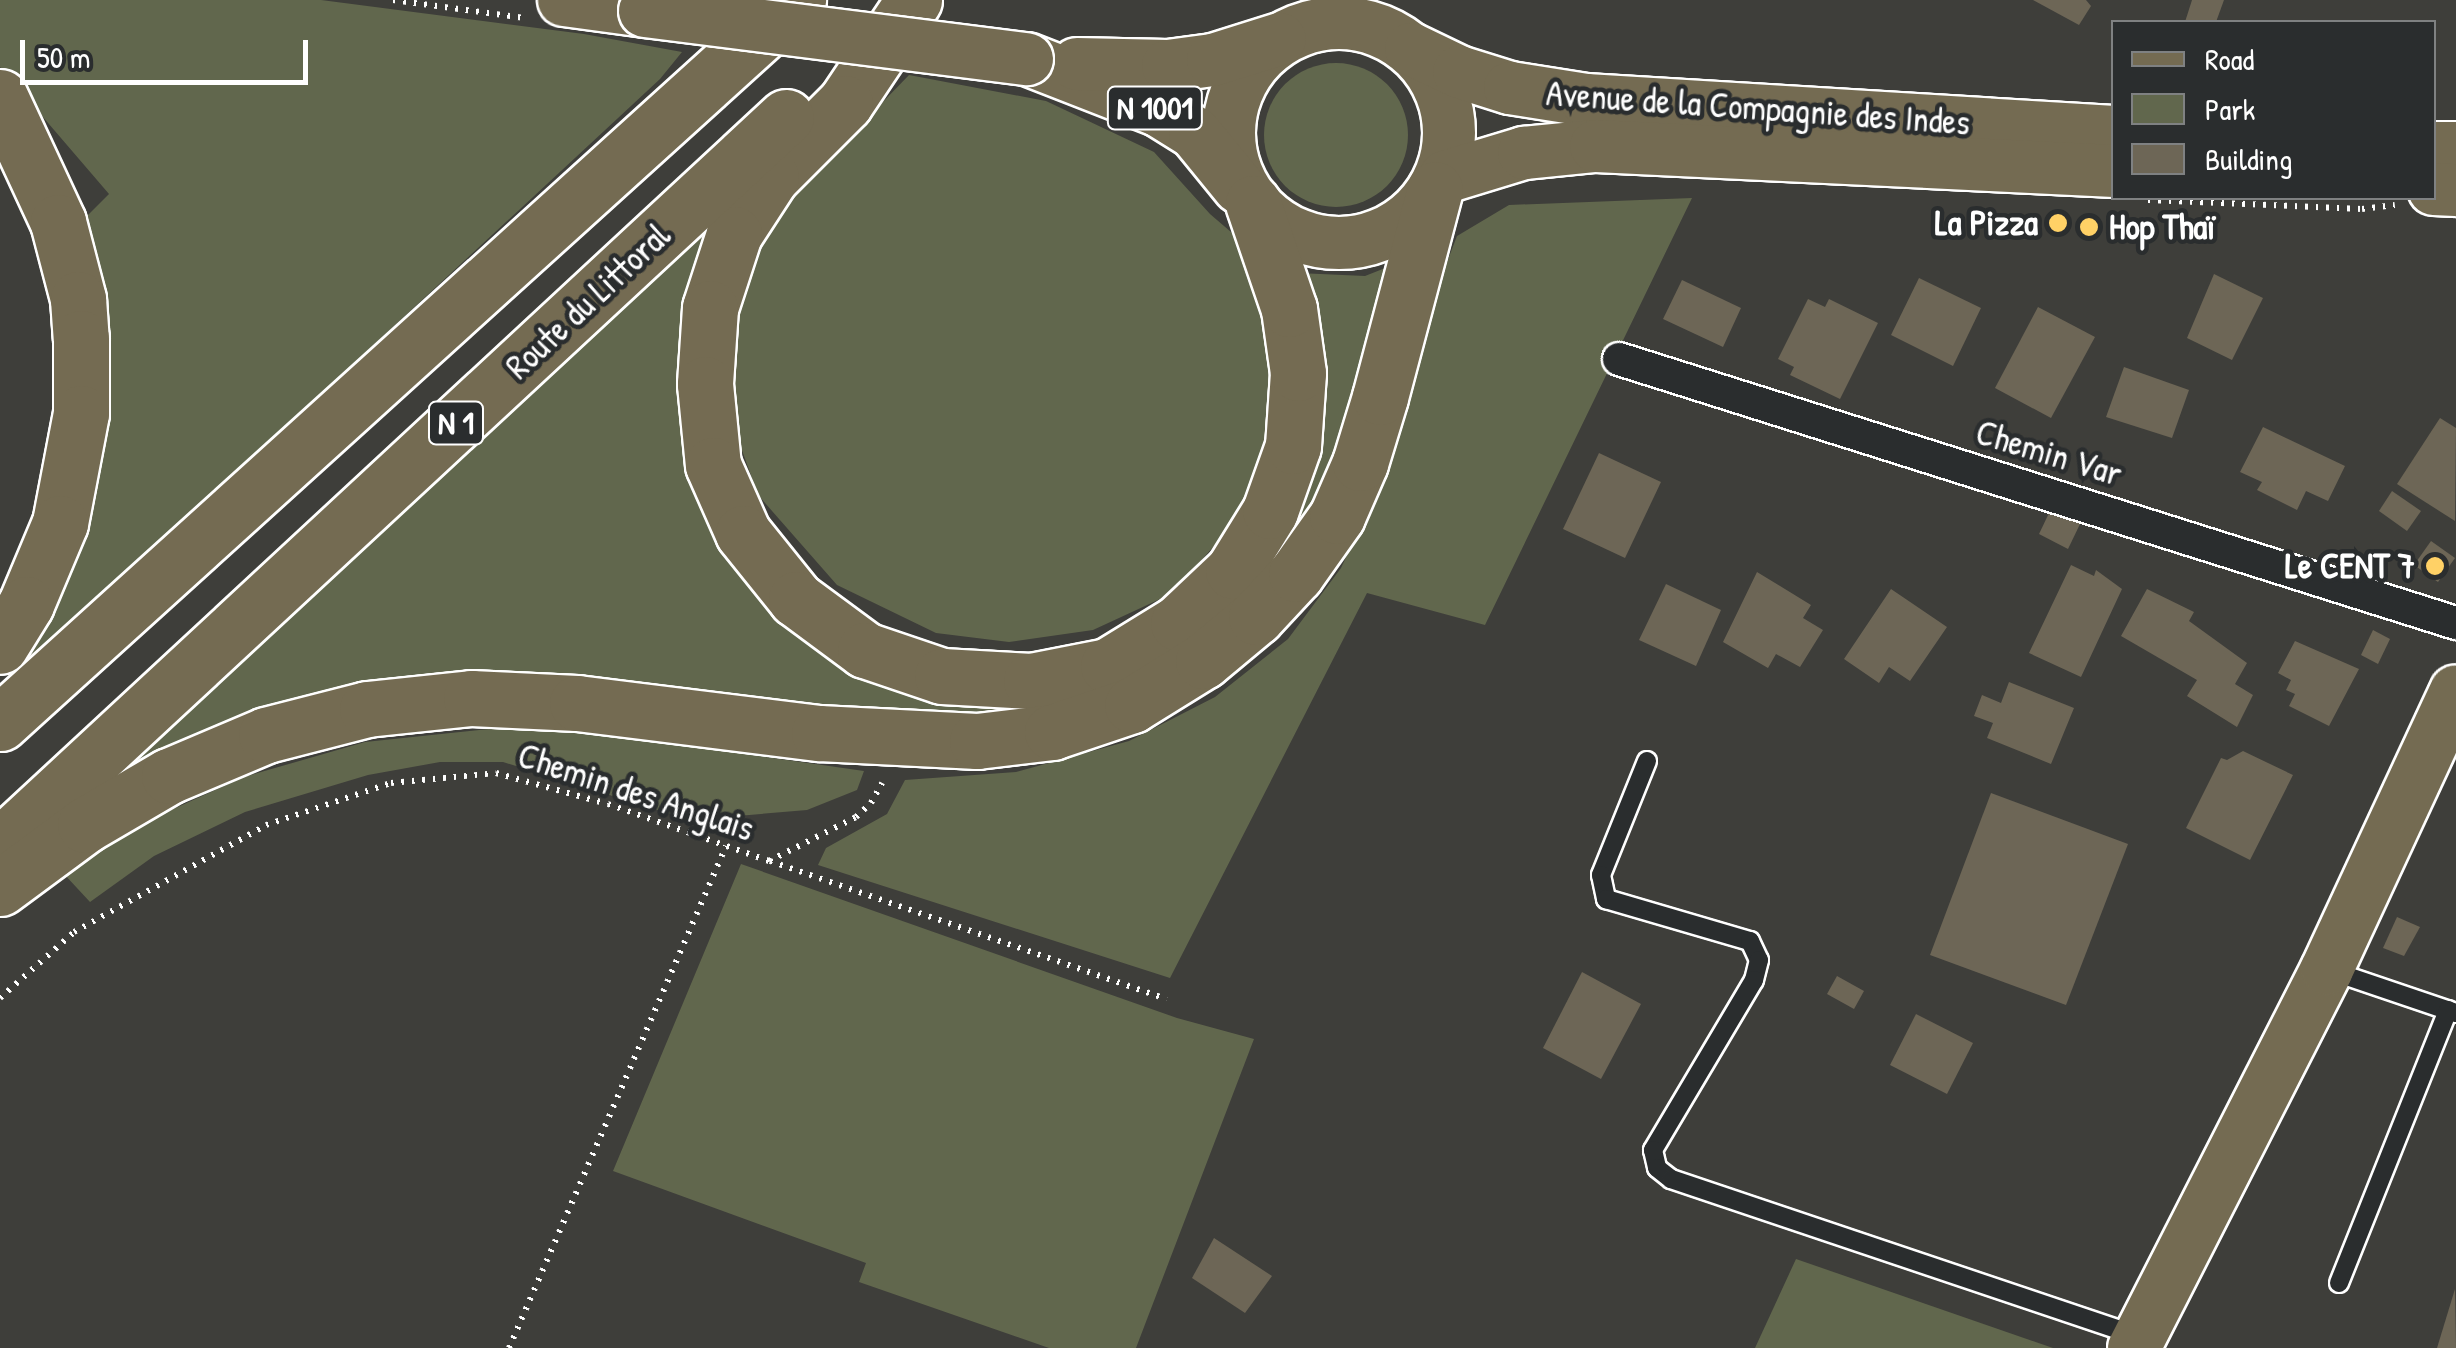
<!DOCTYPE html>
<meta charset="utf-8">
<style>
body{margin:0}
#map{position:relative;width:2456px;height:1348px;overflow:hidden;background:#3e3e3a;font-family:"Patrick Hand",sans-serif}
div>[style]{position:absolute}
.green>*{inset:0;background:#61674d}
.round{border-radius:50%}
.building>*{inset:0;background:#6d6656}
.path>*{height:6px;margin-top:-3px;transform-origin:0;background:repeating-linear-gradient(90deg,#fff 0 2.5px,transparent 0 10.5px)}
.roads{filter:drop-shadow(2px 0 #fff) drop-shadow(-2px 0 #fff) drop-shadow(0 2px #fff) drop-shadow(0 -2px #fff)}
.service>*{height:18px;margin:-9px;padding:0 9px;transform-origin:9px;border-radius:9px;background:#2a2d2e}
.minor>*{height:32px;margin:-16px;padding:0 16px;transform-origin:16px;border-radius:16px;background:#2a2d2e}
.tertiary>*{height:40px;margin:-20px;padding:0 20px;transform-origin:20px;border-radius:20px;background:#2a2d2e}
.primary>*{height:52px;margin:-26px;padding:0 26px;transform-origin:26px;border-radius:26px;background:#746b52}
.primary>.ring{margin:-26px;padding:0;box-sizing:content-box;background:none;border:52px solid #746b52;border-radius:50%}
.trunk>*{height:55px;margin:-27.5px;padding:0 27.5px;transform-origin:27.5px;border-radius:27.5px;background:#746b52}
.bridges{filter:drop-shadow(2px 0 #fff) drop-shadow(-2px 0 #fff) drop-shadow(0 2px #fff) drop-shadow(0 -2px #fff)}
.primary-bridge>*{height:52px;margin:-26px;padding:0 26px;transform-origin:26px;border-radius:26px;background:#746b52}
.dots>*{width:28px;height:28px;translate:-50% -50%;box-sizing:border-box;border:5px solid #2a2d2e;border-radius:50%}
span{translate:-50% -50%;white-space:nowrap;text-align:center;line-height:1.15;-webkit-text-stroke:9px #2a2d2e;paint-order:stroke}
.shield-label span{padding:2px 8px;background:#2a2d2e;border:2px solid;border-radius:8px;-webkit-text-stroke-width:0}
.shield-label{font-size:32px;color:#fff;font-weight:700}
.street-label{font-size:35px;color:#fff}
.poi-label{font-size:35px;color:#fff;font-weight:700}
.right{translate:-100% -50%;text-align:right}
.left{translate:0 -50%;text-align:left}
.legend{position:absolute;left:2111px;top:20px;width:325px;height:180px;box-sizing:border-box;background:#2a2d2e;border:2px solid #7f8182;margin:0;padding:12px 18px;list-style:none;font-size:30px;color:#fff}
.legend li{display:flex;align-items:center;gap:20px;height:50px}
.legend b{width:50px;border:2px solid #7f8182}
.scale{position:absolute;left:20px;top:40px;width:288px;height:45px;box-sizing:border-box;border:5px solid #fff;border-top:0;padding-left:12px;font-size:30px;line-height:35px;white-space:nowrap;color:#fff;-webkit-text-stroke:8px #2a2d2e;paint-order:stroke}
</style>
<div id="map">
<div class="green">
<div style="clip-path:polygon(0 0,321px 0,584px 34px,682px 52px,660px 79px,15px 678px,7px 671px,47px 600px,82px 221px,109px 194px,0 67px)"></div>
<div class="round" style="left:1264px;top:63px;width:144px;height:144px"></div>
<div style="clip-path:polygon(909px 75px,1046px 101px,1154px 152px,1210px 214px,1252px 250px,1282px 378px,1270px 449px,1241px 516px,1171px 594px,1093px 630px,1009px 642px,936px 633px,837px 585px,758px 495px,734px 428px,728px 349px,745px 266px,787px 201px)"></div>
<div style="clip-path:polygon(1692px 198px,1485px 625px,1367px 593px,1170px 978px,818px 865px,826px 848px,887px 814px,905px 780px,1016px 772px,1129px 741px,1215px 697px,1288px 639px,1341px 568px,1384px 477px,1430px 324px,1431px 304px,1457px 236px,1509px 205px)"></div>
<div style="clip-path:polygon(705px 231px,709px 240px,695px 270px,773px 596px,1061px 690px,1258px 566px,1298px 273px,1365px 276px,1403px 261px,1352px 442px,1273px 575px,1151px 672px,974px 724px,502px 681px,63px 808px)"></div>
<div style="clip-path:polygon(536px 724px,864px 771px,857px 790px,807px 810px,690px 820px,503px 762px,440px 762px,368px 775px,245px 812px,154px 856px,90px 902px,64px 874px,138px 825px,244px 777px,365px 742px)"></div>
<div style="clip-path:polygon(741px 864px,1177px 1018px,1254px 1039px,1136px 1348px,1049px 1348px,859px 1282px,866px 1263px,613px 1171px)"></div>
<div style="clip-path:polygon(1796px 1259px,2053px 1348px,1755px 1348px)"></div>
</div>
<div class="building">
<div style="clip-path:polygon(2033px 0,2086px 0,2091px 6px,2079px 25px)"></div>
<div style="clip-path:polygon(2192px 0,2224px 0,2216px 22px,2185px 22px)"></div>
<div style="clip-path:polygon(2214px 274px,2263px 298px,2232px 360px,2187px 338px)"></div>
<div style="clip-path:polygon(1919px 278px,1981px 308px,1953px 366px,1891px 335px)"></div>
<div style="clip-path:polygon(1682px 280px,1741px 308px,1723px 347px,1663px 319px)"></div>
<div style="clip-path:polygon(1808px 299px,1825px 307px,1829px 299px,1878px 323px,1840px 399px,1790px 375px,1794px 367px,1778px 359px)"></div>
<div style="clip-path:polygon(2038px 307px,2095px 337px,2051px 418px,1995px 388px)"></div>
<div style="clip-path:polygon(2124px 367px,2189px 390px,2172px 438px,2106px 417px)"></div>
<div style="clip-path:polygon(2440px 418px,2456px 428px,2455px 521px,2397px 484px)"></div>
<div style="clip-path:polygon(2263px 427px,2345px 466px,2328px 501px,2306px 491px,2297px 510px,2257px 490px,2262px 482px,2240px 472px)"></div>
<div style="clip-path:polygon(1599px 453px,1661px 482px,1625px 558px,1563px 529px)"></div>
<div style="clip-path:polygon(2392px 491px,2421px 511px,2407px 531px,2379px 511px)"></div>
<div style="clip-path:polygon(2050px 511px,2081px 522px,2068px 549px,2039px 534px)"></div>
<div style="clip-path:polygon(2431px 541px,2455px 558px,2438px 582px,2414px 565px)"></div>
<div style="clip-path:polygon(2071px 565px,2094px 576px,2096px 570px,2122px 589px,2081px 677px,2029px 653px)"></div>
<div style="clip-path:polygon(1757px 572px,1811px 605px,1803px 618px,1823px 630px,1800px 667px,1776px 654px,1768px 668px,1723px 642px)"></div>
<div style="clip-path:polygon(1666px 584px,1721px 610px,1696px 666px,1639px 640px)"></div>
<div style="clip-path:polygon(1891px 589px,1947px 627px,1910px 681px,1889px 667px,1879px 683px,1844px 659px)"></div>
<div style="clip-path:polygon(2147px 589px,2194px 612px,2189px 621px,2247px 663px,2235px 684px,2253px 695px,2237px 727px,2187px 696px,2197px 680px,2121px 636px)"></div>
<div style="clip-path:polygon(2373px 630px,2390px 639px,2378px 664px,2361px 655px)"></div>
<div style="clip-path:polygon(2295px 641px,2359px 669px,2329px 726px,2289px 706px,2295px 694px,2286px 690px,2291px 680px,2278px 673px)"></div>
<div style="clip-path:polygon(2009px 682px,2074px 708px,2051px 764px,1987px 738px,1993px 723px,1974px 716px,1982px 695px,2001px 703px)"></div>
<div style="clip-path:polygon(2243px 751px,2293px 775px,2250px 860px,2186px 828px,2221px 758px,2227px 760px)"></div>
<div style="clip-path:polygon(1991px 793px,2128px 844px,2066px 1005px,1930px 955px)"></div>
<div style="clip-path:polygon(2397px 917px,2420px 927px,2404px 956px,2383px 948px)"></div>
<div style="clip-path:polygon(1582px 972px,1641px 1004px,1601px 1079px,1543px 1048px)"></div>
<div style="clip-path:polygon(1837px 976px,1864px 991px,1854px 1009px,1827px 994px)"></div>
<div style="clip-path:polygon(1916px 1014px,1973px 1043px,1947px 1094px,1890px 1065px)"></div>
<div style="clip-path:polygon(1214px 1238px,1272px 1276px,1245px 1313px,1192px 1278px)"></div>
<div style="clip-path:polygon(2455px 1289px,2456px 1348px,2437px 1348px)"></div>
</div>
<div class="path">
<div style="left:393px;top:0;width:133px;rotate:7.8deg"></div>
<div style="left:2148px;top:200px;width:214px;rotate:2.4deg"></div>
<div style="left:2362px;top:209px;width:33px;rotate:-7deg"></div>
<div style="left:770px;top:861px;width:420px;rotate:19.2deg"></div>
<div style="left:0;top:998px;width:99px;rotate:-41.7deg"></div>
<div style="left:74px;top:932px;width:220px;rotate:-29.1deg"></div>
<div style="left:266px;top:825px;width:132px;rotate:-18.6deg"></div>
<div style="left:391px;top:783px;width:105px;rotate:-5.4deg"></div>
<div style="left:496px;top:773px;width:116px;rotate:15.5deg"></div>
<div style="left:608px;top:804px;width:171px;rotate:19.5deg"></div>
<div style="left:769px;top:861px;width:97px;rotate:-26.8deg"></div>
<div style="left:856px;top:817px;width:21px;rotate:-43deg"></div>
<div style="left:871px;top:803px;width:23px;rotate:-61deg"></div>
<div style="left:509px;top:1348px;width:547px;rotate:-66.62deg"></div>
</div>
<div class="roads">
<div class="service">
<div style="left:1647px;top:761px;width:123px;rotate:112deg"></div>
<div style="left:1601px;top:875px;width:25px;rotate:78deg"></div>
<div style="left:1606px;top:899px;width:150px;rotate:16.3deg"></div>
<div style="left:1750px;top:941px;width:21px;rotate:65deg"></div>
<div style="left:1759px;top:960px;width:21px;rotate:104deg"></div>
<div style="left:1754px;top:980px;width:198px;rotate:120.7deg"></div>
<div style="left:1653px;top:1150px;width:18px;rotate:77deg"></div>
<div style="left:1657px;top:1168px;width:18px;rotate:38deg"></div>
<div style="left:1671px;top:1179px;width:486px;rotate:18.6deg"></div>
<div style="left:2329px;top:970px;width:134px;rotate:18.7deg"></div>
<div style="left:2339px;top:1283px;width:294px;rotate:-68.2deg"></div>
</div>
<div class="minor">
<div style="left:1619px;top:359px;width:878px;rotate:17.51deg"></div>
</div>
<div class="tertiary">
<div style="left:1343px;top:0;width:21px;rotate:90deg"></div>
</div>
<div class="primary">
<div style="left:564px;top:0;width:82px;rotate:7.7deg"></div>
<div class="ring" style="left:1229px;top:23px;width:168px;height:168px"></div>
<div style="left:1411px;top:49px;width:53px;rotate:25.6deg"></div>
<div style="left:1459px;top:72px;width:53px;rotate:17.4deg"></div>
<div style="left:1510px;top:88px;width:77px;rotate:9deg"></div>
<div style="left:1586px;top:100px;width:529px;rotate:3.47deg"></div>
<div style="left:1027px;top:59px;width:141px;rotate:21.3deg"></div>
<div style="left:1158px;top:110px;width:44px;rotate:31.9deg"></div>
<div style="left:1195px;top:133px;width:70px;rotate:50.8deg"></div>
<div style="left:1077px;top:64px;width:91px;rotate:1.3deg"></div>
<div style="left:1168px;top:66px;width:45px;rotate:-7.6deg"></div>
<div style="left:1213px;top:60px;width:70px;rotate:-17.4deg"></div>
<div style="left:2434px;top:148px;width:22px"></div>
<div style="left:1445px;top:177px;width:83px;rotate:-16.9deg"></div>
<div style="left:1524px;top:153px;width:72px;rotate:-5.6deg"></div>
<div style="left:1596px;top:146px;width:519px;rotate:2.76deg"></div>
<div style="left:2434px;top:189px;width:22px;rotate:3deg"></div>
<div style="left:2134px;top:1348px;width:425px;rotate:-63deg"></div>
<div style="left:2327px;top:969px;width:306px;rotate:-65.1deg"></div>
</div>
<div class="trunk">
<div style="left:914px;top:0;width:124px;rotate:123.8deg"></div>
<div style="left:845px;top:103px;width:105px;rotate:135deg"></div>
<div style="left:771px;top:177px;width:68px;rotate:123deg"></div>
<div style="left:734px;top:234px;width:78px;rotate:108deg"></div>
<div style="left:710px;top:308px;width:76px;rotate:93.8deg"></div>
<div style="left:705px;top:384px;width:81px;rotate:84.4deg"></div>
<div style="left:713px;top:465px;width:74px;rotate:66.2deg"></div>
<div style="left:743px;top:533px;width:85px;rotate:51.2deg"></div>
<div style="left:796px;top:599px;width:86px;rotate:36.5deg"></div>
<div style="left:865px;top:650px;width:81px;rotate:18.7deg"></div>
<div style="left:942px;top:676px;width:89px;rotate:3.2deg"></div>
<div style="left:1031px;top:681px;width:78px;rotate:-11deg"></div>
<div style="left:1108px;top:666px;width:82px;rotate:-31.6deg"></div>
<div style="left:1178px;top:623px;width:76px;rotate:-43.4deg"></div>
<div style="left:1233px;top:571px;width:70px;rotate:-58.3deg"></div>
<div style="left:1270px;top:511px;width:69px;rotate:-70.5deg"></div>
<div style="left:1293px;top:446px;width:73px;rotate:-86.1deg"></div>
<div style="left:1298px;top:373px;width:65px;rotate:-98deg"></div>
<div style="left:1289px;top:309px;width:112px;rotate:-108.8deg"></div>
<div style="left:0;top:97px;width:138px;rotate:65.1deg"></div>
<div style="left:58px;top:222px;width:80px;rotate:75.4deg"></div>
<div style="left:78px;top:299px;width:39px;rotate:86deg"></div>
<div style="left:81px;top:338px;width:75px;rotate:90deg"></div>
<div style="left:81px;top:413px;width:112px;rotate:100.8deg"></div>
<div style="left:60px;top:523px;width:88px;rotate:112.8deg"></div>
<div style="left:26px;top:604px;width:49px;rotate:121.8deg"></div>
<div style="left:0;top:723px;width:1077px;rotate:-42.18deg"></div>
<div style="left:0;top:846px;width:1072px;rotate:-42.85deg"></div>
<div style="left:0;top:888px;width:106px;rotate:-36.5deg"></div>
<div style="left:85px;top:825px;width:97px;rotate:-30.3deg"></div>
<div style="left:169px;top:776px;width:105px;rotate:-22.9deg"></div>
<div style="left:266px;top:735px;width:104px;rotate:-14.4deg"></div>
<div style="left:367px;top:709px;width:105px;rotate:-6deg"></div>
<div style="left:471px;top:698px;width:106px;rotate:2.7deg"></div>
<div style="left:577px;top:703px;width:244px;rotate:7.1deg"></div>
<div style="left:819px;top:733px;width:158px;rotate:2.9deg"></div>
<div style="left:977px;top:741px;width:76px;rotate:-6.8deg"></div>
<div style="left:1052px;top:732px;width:84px;rotate:-18.6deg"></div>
<div style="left:1132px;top:705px;width:84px;rotate:-31.8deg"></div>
<div style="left:1203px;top:661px;width:69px;rotate:-39.7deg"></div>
<div style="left:1256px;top:617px;width:59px;rotate:-47.1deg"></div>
<div style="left:1296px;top:574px;width:71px;rotate:-54.7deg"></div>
<div style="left:1337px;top:516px;width:58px;rotate:-66.5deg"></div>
<div style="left:1360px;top:463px;width:69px;rotate:-73.1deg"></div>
<div style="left:1380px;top:397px;width:215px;rotate:-75.2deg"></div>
</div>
</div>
<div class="bridges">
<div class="primary-bridge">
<div style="left:645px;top:11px;width:385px;rotate:7.2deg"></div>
</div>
</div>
<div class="dots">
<div style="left:2058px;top:223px;background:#ffd166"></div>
<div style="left:2089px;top:227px;background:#ffd166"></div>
<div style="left:2435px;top:566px;background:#ffd166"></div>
</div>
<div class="shield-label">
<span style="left:1155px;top:108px">N 1001</span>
<span style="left:456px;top:423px">N 1</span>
</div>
<div class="street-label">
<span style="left:1758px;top:108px;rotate:4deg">Avenue de la Compagnie des Indes</span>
<span style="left:588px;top:301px;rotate:-43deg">Route du Littoral</span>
<span style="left:2049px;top:453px;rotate:17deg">Chemin Var</span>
<span style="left:636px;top:792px;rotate:18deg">Chemin des Anglais</span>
</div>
<div class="poi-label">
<span class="right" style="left:2038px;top:223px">La Pizza</span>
<span class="left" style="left:2109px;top:227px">Hop Thaï</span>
<span class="right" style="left:2415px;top:566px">Le CENT 7</span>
</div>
<ul class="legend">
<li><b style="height:12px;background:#746b52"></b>Road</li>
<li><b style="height:28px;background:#61674d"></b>Park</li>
<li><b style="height:28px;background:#6d6656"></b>Building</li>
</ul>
<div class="scale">50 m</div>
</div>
